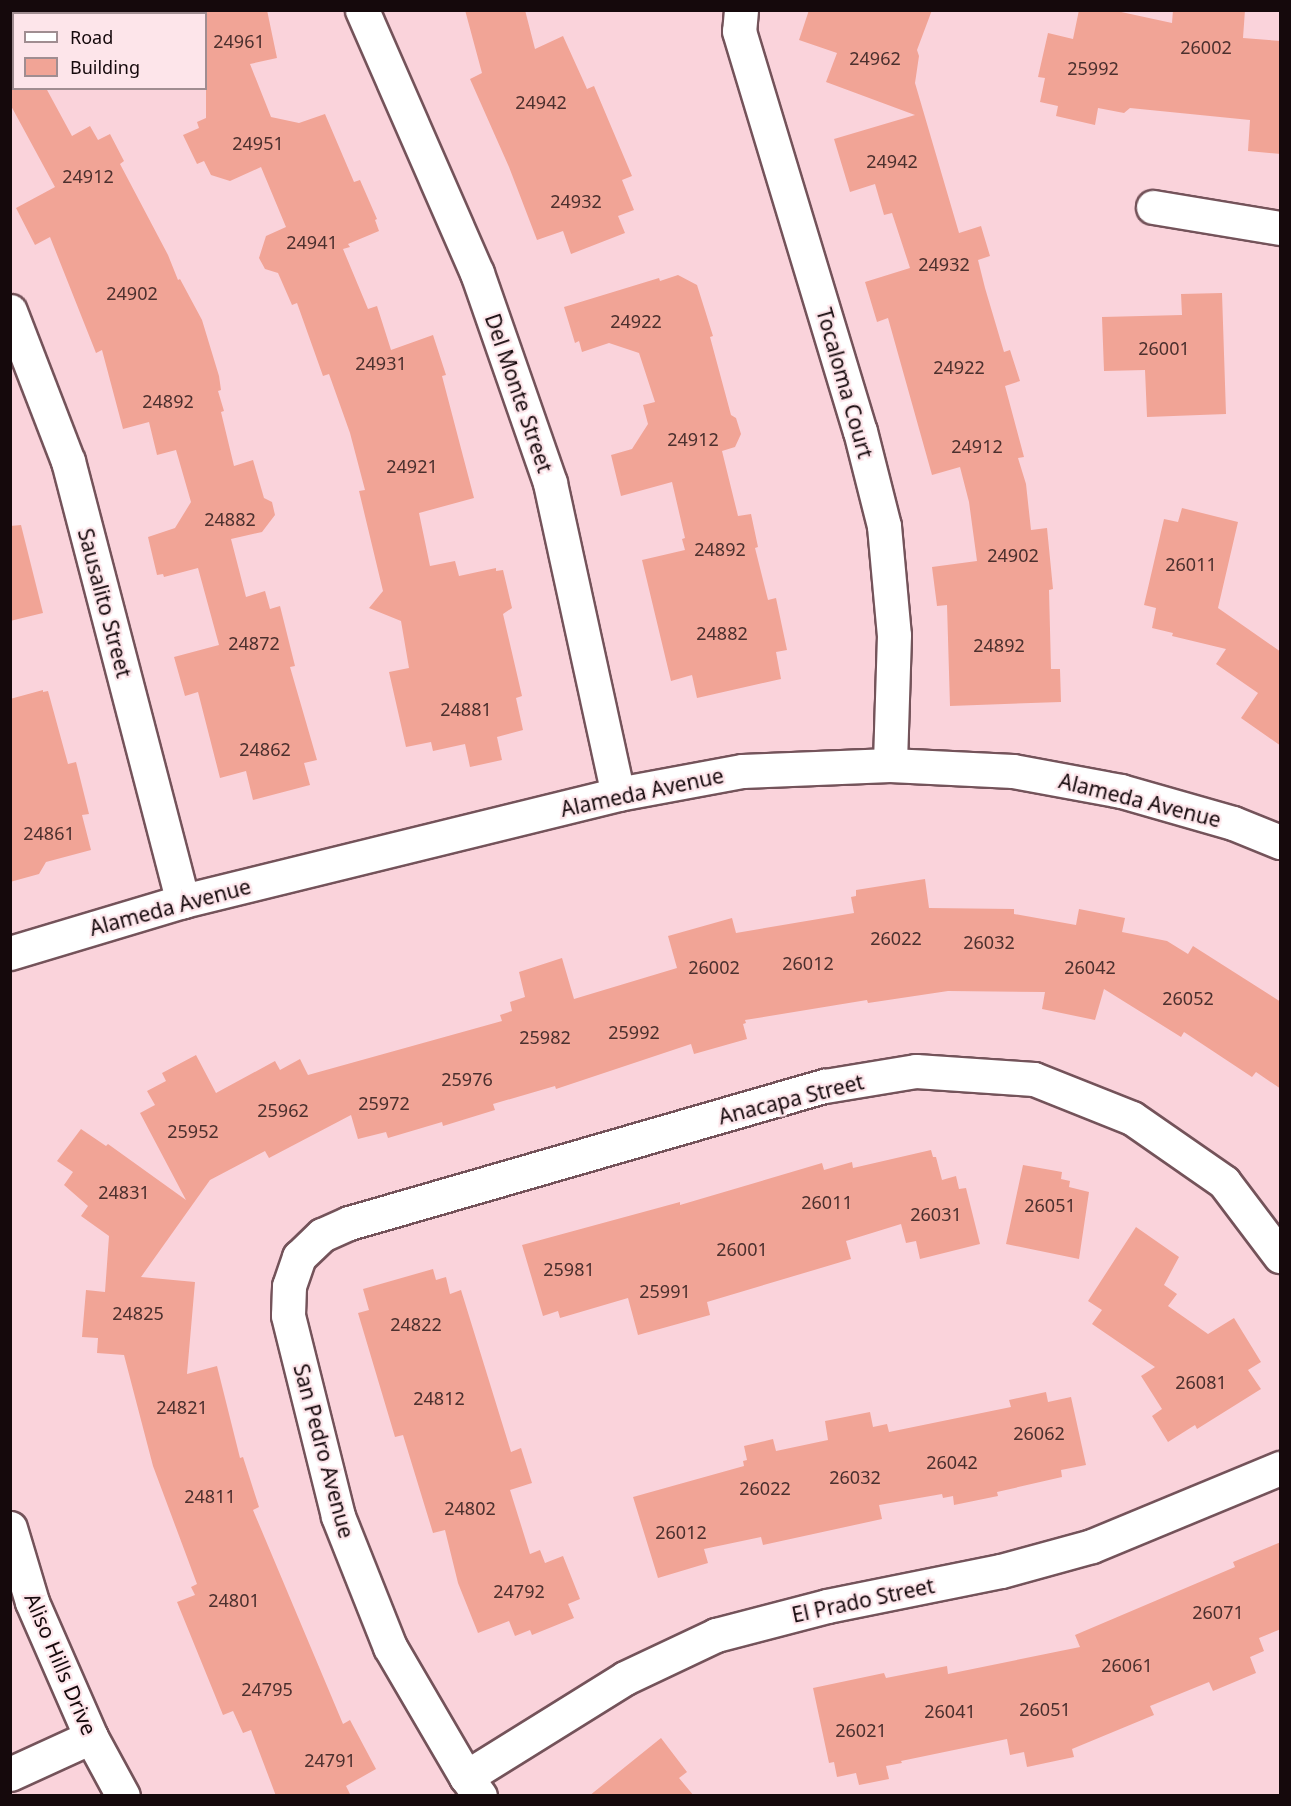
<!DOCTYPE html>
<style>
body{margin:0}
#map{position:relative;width:1291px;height:1806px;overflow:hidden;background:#fad3db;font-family:"Noto Sans",sans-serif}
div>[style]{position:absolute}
.building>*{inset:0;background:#f1a496}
.roads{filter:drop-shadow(2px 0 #74535a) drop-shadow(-2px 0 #74535a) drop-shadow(0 2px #74535a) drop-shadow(0 -2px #74535a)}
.minor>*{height:33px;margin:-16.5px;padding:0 16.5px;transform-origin:16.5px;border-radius:16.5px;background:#fff}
span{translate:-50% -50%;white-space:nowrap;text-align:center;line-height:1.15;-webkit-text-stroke:4.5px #fde5ea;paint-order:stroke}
.number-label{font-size:18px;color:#4c302e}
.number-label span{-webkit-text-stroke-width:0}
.street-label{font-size:21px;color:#15090c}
.frame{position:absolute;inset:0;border:12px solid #15090c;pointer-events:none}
.legend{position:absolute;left:12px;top:12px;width:195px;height:78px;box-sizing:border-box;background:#fde5ea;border:2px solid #a08d91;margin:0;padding:8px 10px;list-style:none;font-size:18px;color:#15090c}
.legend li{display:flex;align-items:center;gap:12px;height:30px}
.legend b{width:30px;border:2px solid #a08d91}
</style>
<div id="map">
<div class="building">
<div style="clip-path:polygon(206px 10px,267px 10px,277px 58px,250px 64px,271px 117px,299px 123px,325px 114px,354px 182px,360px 180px,377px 219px,375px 220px,379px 231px,348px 244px,350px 247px,343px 249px,368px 309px,377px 306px,391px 350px,433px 335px,446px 375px,442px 376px,474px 498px,419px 513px,430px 566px,455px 561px,459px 576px,496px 568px,496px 571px,503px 570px,512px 608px,503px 614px,522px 696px,516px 698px,523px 730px,497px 737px,502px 760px,470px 767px,465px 744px,433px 751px,431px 742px,406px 747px,389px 672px,409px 668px,401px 621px,369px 608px,383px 591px,359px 491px,365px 490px,350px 433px,329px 374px,323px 376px,297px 303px,292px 305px,278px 273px,265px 269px,259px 258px,266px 236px,286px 227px,261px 167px,230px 181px,211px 175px,204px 161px,197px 164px,183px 135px,199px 128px,197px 122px,206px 118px)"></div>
<div style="clip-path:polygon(465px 10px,525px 10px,535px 49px,563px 36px,587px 89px,594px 86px,632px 176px,622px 180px,634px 210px,618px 216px,625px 233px,571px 254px,563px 231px,537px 240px,509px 167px,470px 79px,482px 73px)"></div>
<div style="clip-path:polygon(809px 10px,932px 10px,917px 50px,919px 56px,915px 83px,959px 233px,981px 226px,990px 256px,978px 260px,985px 288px,1004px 352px,1010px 350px,1020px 381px,1005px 386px,1024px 457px,1018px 458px,1026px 484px,1031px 530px,1047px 528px,1053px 589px,1049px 590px,1051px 669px,1060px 669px,1061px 702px,950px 706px,947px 605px,937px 606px,932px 567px,977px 561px,969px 502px,960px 467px,932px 475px,888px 318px,877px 322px,865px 282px,910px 268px,892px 213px,884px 215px,875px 184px,850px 192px,834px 139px,915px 115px,826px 82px,837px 53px,799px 40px)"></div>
<div style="clip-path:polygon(1079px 10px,1112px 10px,1172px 23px,1173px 10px,1245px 10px,1243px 38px,1281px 41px,1281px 154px,1248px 151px,1250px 120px,1130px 108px,1124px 113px,1098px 108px,1095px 125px,1056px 116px,1058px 106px,1040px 102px,1045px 78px,1038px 77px,1048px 33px,1073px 39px)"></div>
<div style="clip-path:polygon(10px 88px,46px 88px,72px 136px,90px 126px,98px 140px,110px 134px,124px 161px,120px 164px,168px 255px,178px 280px,180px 279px,202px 320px,219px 376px,221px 390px,218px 391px,224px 411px,221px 412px,234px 466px,253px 460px,264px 498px,272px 502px,275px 515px,262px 532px,231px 539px,246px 597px,265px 591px,270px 609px,280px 606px,295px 666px,290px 667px,317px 760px,304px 763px,310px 785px,253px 800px,246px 771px,220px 778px,198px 692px,185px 696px,174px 657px,219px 645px,198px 568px,164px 577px,163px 574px,157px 575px,148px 537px,175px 528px,191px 502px,176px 450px,157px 455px,149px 422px,123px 429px,102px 350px,96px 353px,50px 237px,35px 245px,16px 208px,55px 187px,10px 104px)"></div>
<div style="clip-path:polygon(678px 275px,697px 285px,713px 336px,710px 337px,731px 415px,736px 418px,741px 434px,735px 447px,722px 451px,738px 516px,751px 514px,758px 547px,755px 548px,768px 600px,776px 598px,787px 650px,776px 652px,781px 679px,697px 698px,692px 675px,671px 681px,642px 560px,685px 550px,682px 539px,685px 538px,672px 482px,621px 496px,611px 455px,632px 449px,648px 424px,643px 405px,655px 402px,639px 353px,609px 343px,582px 352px,579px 341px,575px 343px,564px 307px,659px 278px,660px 281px)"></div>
<div style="clip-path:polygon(1222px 293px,1226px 414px,1147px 417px,1145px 370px,1104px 371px,1102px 317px,1182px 315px,1181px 294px)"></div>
<div style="clip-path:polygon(1182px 508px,1238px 522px,1218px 608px,1281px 652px,1281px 746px,1241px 718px,1258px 693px,1216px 664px,1226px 649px,1172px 636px,1173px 633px,1152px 628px,1156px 608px,1144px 605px,1164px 519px,1178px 522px)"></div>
<div style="clip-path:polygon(21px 525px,43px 613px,10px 621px,10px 526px)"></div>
<div style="clip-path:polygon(43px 690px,43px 692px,48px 691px,68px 764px,76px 762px,89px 814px,82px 815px,91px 850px,46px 862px,39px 874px,10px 882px,10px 699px)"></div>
<div style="clip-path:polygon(925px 879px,929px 908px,1014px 909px,1014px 914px,1076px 925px,1079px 909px,1125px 918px,1122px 932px,1167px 941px,1188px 954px,1193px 946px,1281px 1002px,1281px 1089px,1256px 1072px,1252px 1077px,1184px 1032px,1181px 1037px,1104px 989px,1095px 1020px,1042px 1009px,1045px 992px,948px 991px,868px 1003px,867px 1000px,745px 1020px,746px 1023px,743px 1024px,747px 1039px,694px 1054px,691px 1044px,556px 1089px,555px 1086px,493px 1104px,495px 1110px,443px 1126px,442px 1122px,388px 1138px,386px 1132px,358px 1139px,351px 1115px,269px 1158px,265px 1151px,210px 1180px,141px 1277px,195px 1282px,187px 1374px,217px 1366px,240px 1458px,243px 1457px,259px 1507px,253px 1510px,343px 1724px,350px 1720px,376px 1769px,346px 1786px,351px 1796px,276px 1796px,251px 1730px,243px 1733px,233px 1711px,223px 1715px,177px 1602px,195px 1595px,191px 1587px,197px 1584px,153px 1466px,124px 1355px,97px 1353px,98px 1338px,82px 1337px,86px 1290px,105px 1292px,109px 1236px,81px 1216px,88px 1206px,64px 1185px,73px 1172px,57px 1161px,81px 1129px,106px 1146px,108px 1144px,186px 1200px,140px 1113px,155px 1105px,147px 1091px,166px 1081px,162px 1073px,196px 1055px,216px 1093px,275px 1061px,280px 1070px,300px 1059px,308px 1075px,502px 1021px,500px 1015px,512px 1011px,510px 1002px,525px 997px,519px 972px,562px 958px,574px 999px,677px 968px,668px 936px,732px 918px,736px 933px,854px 913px,851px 897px,856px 896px,856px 890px)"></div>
<div style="clip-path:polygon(931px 1150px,933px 1157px,936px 1157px,942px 1180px,956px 1176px,959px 1189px,966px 1188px,980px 1244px,920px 1259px,916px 1241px,906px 1243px,901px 1224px,846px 1241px,851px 1259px,707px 1302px,710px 1315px,638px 1335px,628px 1298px,560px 1318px,558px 1311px,543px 1316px,522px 1245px,680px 1202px,680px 1205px,822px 1163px,824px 1170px,852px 1162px,853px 1168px)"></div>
<div style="clip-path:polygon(1023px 1165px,1062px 1172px,1061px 1179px,1070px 1181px,1069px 1187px,1089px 1192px,1079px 1259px,1006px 1244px)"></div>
<div style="clip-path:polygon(1136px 1227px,1179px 1257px,1164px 1285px,1177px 1294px,1168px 1306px,1208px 1334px,1234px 1318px,1261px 1362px,1248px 1370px,1261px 1389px,1197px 1429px,1195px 1425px,1168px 1442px,1152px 1416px,1162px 1409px,1141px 1376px,1155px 1367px,1092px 1324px,1102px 1310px,1088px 1301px)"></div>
<div style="clip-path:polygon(433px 1269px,436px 1280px,446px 1277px,450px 1294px,461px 1290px,511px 1452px,521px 1448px,532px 1483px,510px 1490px,530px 1554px,540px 1550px,545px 1563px,563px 1556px,580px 1599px,568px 1604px,574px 1618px,532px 1635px,530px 1630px,515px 1636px,509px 1621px,478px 1633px,458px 1583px,445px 1530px,433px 1533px,403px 1435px,395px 1437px,358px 1313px,369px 1310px,363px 1289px)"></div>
<div style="clip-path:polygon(1046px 1392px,1048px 1402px,1071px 1397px,1086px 1465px,1061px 1470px,1062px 1477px,997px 1492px,998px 1496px,954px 1505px,953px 1496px,943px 1498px,942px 1494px,879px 1505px,882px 1519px,763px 1545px,761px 1537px,704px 1549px,708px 1563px,658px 1578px,633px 1497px,744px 1466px,743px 1461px,747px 1460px,744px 1446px,773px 1439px,776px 1451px,828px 1440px,825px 1421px,870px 1412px,873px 1427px,887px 1424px,889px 1432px,1011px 1407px,1009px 1400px)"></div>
<div style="clip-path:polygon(1281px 1542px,1281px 1629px,1259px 1638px,1264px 1651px,1250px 1657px,1256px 1673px,1213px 1691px,1209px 1682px,1150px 1706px,1154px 1715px,1072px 1749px,1074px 1757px,1027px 1767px,1024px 1752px,1010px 1755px,1007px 1739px,901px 1761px,902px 1763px,886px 1766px,889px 1779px,859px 1785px,856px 1773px,837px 1777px,834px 1762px,829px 1763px,813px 1688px,884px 1673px,886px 1678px,947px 1666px,948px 1674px,1080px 1647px,1075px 1635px,1235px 1567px,1233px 1562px)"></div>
<div style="clip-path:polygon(661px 1738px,687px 1772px,679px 1778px,694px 1796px,589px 1796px)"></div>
</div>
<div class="roads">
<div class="minor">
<div style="left:362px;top:10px;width:287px;rotate:66.4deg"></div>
<div style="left:477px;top:273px;width:222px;rotate:70.8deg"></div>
<div style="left:550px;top:483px;width:318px;rotate:77.7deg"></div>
<div style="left:741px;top:10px;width:21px;rotate:95deg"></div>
<div style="left:739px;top:31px;width:418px;rotate:73.2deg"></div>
<div style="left:860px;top:431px;width:98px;rotate:75.8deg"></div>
<div style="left:884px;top:526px;width:109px;rotate:84.8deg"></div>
<div style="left:894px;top:635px;width:130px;rotate:91.8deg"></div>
<div style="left:1153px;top:207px;width:129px;rotate:9.4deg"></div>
<div style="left:10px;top:311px;width:161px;rotate:68.9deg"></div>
<div style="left:68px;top:461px;width:455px;rotate:75.4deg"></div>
<div style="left:10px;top:953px;width:181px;rotate:-16.7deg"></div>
<div style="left:183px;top:901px;width:448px;rotate:-13.8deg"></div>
<div style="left:618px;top:794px;width:126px;rotate:-10.5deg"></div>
<div style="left:742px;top:771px;width:148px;rotate:-2.3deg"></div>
<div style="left:890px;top:765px;width:123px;rotate:2.8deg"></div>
<div style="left:1013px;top:771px;width:110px;rotate:10.5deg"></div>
<div style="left:1121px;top:791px;width:116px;rotate:15.9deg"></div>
<div style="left:1233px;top:823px;width:51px;rotate:22deg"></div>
<div style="left:10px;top:1528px;width:77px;rotate:73.4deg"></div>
<div style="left:32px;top:1602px;width:147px;rotate:66.4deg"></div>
<div style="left:91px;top:1737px;width:67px;rotate:61.5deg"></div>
<div style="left:10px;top:1774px;width:89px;rotate:-24.6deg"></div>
<div style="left:466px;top:1777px;width:187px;rotate:-31.9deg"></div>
<div style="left:625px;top:1678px;width:101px;rotate:-25.3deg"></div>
<div style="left:716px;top:1635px;width:115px;rotate:-14.6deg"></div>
<div style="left:827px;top:1606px;width:177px;rotate:-11.4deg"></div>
<div style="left:1001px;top:1571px;width:94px;rotate:-15.4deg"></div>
<div style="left:1092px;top:1546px;width:204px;rotate:-22.5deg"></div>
<div style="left:480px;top:1796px;width:24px;rotate:-126deg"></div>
<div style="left:466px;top:1777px;width:151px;rotate:-120.3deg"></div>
<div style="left:390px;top:1647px;width:141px;rotate:-111.7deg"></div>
<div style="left:338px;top:1516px;width:207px;rotate:-104deg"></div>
<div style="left:288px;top:1315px;width:29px;rotate:-88deg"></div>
<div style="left:289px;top:1286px;width:31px;rotate:-71deg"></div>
<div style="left:299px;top:1257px;width:32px;rotate:-44deg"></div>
<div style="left:322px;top:1235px;width:30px;rotate:-24deg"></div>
<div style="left:349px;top:1223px;width:495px;rotate:-16.1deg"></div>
<div style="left:825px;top:1086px;width:92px;rotate:-9.4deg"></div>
<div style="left:916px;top:1071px;width:118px;rotate:3.9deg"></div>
<div style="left:1034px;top:1079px;width:105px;rotate:21.7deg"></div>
<div style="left:1132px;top:1118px;width:112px;rotate:34.8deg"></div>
<div style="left:1224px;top:1182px;width:93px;rotate:52.9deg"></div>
</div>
</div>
<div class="number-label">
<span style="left:239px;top:41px">24961</span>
<span style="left:1206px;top:47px">26002</span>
<span style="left:875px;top:58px">24962</span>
<span style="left:1093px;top:68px">25992</span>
<span style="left:541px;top:102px">24942</span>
<span style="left:258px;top:143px">24951</span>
<span style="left:892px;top:161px">24942</span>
<span style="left:88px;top:176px">24912</span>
<span style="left:576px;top:201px">24932</span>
<span style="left:312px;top:242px">24941</span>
<span style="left:944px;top:264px">24932</span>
<span style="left:132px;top:293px">24902</span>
<span style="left:636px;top:321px">24922</span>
<span style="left:1164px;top:348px">26001</span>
<span style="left:381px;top:363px">24931</span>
<span style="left:959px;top:367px">24922</span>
<span style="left:168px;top:401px">24892</span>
<span style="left:693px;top:439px">24912</span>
<span style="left:977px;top:446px">24912</span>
<span style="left:412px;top:466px">24921</span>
<span style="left:230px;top:519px">24882</span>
<span style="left:720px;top:549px">24892</span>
<span style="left:1013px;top:555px">24902</span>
<span style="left:1191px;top:564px">26011</span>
<span style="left:722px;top:633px">24882</span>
<span style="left:254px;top:643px">24872</span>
<span style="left:999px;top:645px">24892</span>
<span style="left:466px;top:709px">24881</span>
<span style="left:265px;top:749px">24862</span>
<span style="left:49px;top:833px">24861</span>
<span style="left:896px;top:938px">26022</span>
<span style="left:989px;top:942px">26032</span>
<span style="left:808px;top:963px">26012</span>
<span style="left:714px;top:967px">26002</span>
<span style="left:1090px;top:967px">26042</span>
<span style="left:1188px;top:998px">26052</span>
<span style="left:634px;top:1032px">25992</span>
<span style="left:545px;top:1037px">25982</span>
<span style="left:467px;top:1079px">25976</span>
<span style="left:384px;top:1103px">25972</span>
<span style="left:283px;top:1110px">25962</span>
<span style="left:193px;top:1131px">25952</span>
<span style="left:124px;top:1192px">24831</span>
<span style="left:827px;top:1202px">26011</span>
<span style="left:1050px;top:1205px">26051</span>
<span style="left:936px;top:1214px">26031</span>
<span style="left:742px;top:1249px">26001</span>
<span style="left:569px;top:1269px">25981</span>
<span style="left:665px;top:1291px">25991</span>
<span style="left:138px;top:1313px">24825</span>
<span style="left:416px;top:1324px">24822</span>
<span style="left:1201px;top:1382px">26081</span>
<span style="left:439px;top:1398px">24812</span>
<span style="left:182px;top:1407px">24821</span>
<span style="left:1039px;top:1433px">26062</span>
<span style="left:952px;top:1462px">26042</span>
<span style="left:855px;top:1477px">26032</span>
<span style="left:765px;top:1488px">26022</span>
<span style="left:210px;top:1496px">24811</span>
<span style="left:470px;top:1508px">24802</span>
<span style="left:681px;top:1532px">26012</span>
<span style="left:519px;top:1591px">24792</span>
<span style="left:234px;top:1600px">24801</span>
<span style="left:1218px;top:1612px">26071</span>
<span style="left:1127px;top:1665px">26061</span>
<span style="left:267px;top:1689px">24795</span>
<span style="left:1045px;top:1709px">26051</span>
<span style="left:950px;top:1711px">26041</span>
<span style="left:861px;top:1730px">26021</span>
<span style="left:330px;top:1760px">24791</span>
</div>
<div class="street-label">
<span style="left:845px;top:383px;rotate:74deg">Tocaloma Court</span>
<span style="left:519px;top:393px;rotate:71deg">Del Monte Street</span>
<span style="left:105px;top:603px;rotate:75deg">Sausalito Street</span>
<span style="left:642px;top:792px;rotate:-12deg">Alameda Avenue</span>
<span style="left:1140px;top:800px;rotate:14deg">Alameda Avenue</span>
<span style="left:170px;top:907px;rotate:-15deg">Alameda Avenue</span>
<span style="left:791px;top:1099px;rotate:-14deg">Anacapa Street</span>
<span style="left:324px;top:1451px;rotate:75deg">San Pedro Avenue</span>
<span style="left:863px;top:1600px;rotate:-12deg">El Prado Street</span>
<span style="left:61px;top:1664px;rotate:67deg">Aliso Hills Drive</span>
</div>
<div class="frame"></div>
<ul class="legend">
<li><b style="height:8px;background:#fff"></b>Road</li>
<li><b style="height:16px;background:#f1a496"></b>Building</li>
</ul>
</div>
